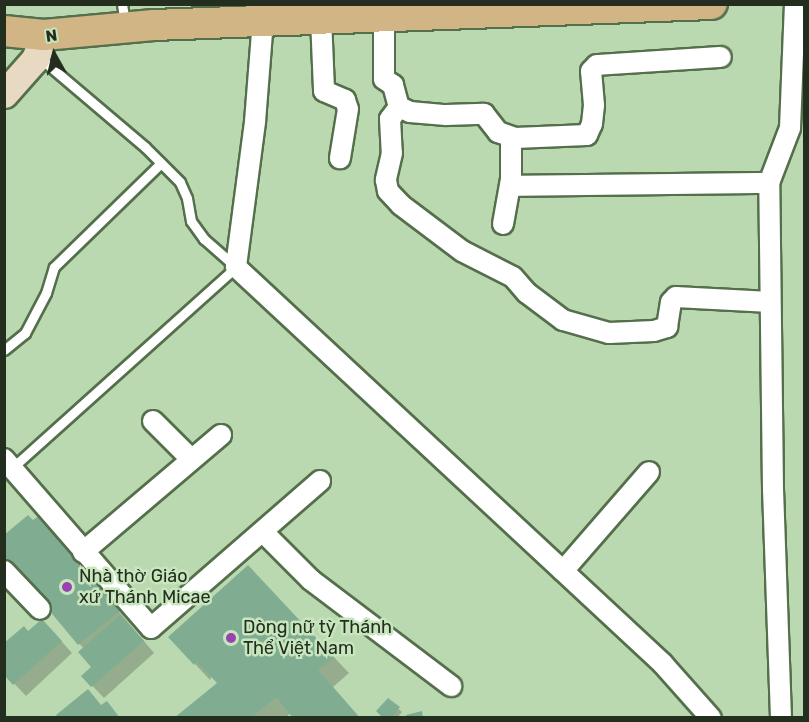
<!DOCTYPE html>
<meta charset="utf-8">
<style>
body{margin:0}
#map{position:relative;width:809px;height:722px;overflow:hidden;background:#bbd9b1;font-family:Rubik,sans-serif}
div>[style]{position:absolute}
.shadow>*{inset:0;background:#0003}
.building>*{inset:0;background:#80ad92}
.roads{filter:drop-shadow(2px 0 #546f4b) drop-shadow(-2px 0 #546f4b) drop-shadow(0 2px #546f4b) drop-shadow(0 -2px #546f4b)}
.service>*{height:9px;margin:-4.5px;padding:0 4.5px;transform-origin:4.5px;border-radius:4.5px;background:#fff}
.minor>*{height:20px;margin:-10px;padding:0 10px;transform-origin:10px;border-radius:10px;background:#fff}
.secondary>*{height:27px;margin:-13.5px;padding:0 13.5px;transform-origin:13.5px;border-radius:13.5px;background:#e8dac2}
.primary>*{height:30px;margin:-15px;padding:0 15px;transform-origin:15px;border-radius:15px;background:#d1b585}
.dots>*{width:16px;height:16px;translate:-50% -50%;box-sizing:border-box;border:3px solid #c8e6be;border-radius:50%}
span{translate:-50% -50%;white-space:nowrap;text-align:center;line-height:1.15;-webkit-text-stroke:5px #c8e6be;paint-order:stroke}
.poi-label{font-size:18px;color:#232e1f}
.left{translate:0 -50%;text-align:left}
.frame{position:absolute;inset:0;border:6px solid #232e1f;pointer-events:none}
.north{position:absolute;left:24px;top:24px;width:60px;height:60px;-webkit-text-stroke:4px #c8e6be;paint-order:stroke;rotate:352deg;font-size:16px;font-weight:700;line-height:24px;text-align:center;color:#232e1f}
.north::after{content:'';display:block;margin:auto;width:21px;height:27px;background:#232e1f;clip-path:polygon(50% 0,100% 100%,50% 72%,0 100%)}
</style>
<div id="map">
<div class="shadow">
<div style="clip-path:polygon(39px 517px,154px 653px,104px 698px,83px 676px,93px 668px,84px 649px,4px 553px)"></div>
<div style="clip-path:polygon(264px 583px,349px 673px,333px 687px,360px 718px,295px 718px,291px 713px,285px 718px,177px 718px,219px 683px,212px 676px,210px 680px,170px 637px)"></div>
<div style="clip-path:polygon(28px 633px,54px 633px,72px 653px,26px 696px,4px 673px)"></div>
<div style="clip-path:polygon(388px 700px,402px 712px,397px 718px,385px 718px)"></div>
</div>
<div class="building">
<div style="clip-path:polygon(28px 515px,33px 520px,40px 515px,120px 611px,78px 645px,4px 556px,4px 535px)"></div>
<div style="clip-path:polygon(248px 565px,334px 657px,318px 670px,360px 718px,293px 718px,276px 697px,251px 718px,174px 718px,217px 683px,196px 661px,194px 665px,168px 637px)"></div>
<div style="clip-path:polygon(120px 615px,144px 641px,91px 687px,81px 676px,91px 667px,78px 652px)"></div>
<div style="clip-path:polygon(42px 619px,62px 641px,13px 685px,4px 675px,4px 643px,24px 626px,28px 631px)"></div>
<div style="clip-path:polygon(88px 689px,101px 705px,107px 701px,120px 718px,58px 718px,56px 715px)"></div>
<div style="clip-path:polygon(388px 698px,400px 707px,391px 718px,383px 718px,376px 711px)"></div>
<div style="clip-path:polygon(422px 711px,423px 718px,406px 718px,406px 715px)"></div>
</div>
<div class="roads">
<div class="service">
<div style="left:122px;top:4px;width:19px;rotate:81deg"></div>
<div style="left:4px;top:350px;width:27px;rotate:-39deg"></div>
<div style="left:25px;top:333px;width:45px;rotate:-62.3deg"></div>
<div style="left:46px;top:293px;width:27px;rotate:-73deg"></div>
<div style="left:54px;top:267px;width:149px;rotate:-44.2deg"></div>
<div style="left:12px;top:468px;width:301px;rotate:-41.9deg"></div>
<div style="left:236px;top:267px;width:43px;rotate:-138.8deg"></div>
<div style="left:204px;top:239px;width:22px;rotate:-126deg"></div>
<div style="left:191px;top:221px;width:23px;rotate:-100deg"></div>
<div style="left:187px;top:198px;width:17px;rotate:-114deg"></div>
<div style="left:180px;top:182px;width:49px;rotate:-135deg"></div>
<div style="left:145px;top:147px;width:139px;rotate:-139.7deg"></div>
</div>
<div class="minor">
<div style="left:384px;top:5px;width:74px;rotate:90deg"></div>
<div style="left:384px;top:79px;width:11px;rotate:34deg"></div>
<div style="left:393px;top:85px;width:23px;rotate:75deg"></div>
<div style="left:399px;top:107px;width:12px;rotate:24deg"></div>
<div style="left:410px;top:112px;width:36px;rotate:5deg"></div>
<div style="left:446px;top:115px;width:38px;rotate:-2deg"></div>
<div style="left:484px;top:114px;width:23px;rotate:52deg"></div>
<div style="left:498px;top:132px;width:18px;rotate:19deg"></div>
<div style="left:515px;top:138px;width:72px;rotate:-2.4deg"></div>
<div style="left:587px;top:135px;width:12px;rotate:-66deg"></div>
<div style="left:592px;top:124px;width:19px;rotate:-84deg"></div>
<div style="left:594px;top:105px;width:34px;rotate:-95deg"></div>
<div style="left:591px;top:71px;width:8px;rotate:-45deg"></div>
<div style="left:597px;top:65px;width:124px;rotate:-3.7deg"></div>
<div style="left:321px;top:18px;width:73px;rotate:87.6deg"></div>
<div style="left:324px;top:91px;width:23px;rotate:23deg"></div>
<div style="left:345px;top:100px;width:9px;rotate:72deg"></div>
<div style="left:348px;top:109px;width:50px;rotate:99.3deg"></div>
<div style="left:263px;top:20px;width:102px;rotate:94.5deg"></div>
<div style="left:255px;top:122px;width:146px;rotate:97.5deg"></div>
<div style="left:236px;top:267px;width:583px;rotate:42.91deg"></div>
<div style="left:663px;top:664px;width:72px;rotate:48.4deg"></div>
<div style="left:399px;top:107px;width:15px;rotate:127deg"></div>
<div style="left:390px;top:119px;width:34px;rotate:87deg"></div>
<div style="left:392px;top:153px;width:28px;rotate:103deg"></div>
<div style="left:386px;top:180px;width:11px;rotate:80deg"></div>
<div style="left:388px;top:191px;width:19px;rotate:47deg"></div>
<div style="left:401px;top:205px;width:76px;rotate:37deg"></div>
<div style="left:462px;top:251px;width:57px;rotate:27deg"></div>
<div style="left:513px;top:277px;width:21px;rotate:49deg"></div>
<div style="left:527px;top:293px;width:45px;rotate:36.9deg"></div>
<div style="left:563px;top:320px;width:48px;rotate:15.8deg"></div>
<div style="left:609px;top:333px;width:45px;rotate:-2.5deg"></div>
<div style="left:654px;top:331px;width:14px;rotate:-17deg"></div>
<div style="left:667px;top:327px;width:25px;rotate:-81deg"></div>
<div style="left:671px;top:302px;width:7px;rotate:-45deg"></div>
<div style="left:676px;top:297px;width:94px;rotate:3deg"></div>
<div style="left:510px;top:186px;width:259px;rotate:-0.7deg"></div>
<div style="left:503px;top:224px;width:46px;rotate:-79.9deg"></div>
<div style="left:511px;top:179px;width:42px;rotate:-90deg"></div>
<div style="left:153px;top:421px;width:54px;rotate:45deg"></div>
<div style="left:4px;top:459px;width:224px;rotate:49deg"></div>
<div style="left:151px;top:628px;width:224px;rotate:-41deg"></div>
<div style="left:263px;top:532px;width:68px;rotate:45deg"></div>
<div style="left:311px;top:580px;width:176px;rotate:37.1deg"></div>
<div style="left:83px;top:552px;width:181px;rotate:-40.3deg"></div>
<div style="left:4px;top:571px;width:52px;rotate:46.5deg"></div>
<div style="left:563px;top:571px;width:131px;rotate:-49deg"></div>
<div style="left:781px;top:718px;width:229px;rotate:-92deg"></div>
<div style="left:773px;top:489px;width:306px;rotate:-90.7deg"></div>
<div style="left:769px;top:183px;width:59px;rotate:-69.1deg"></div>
<div style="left:790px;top:128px;width:124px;rotate:-87.7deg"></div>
</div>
<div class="secondary">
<div style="left:4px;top:94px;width:47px;rotate:-48.5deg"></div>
<div style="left:35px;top:59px;width:26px;rotate:-69deg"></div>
</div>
<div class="primary">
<div style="left:4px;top:31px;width:40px;rotate:5.7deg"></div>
<div style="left:44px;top:35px;width:110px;rotate:-5.2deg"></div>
<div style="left:154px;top:25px;width:558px;rotate:-2.16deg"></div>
</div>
</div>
<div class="dots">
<div style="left:67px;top:587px;background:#9843b1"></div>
<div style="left:231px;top:638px;background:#9843b1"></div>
</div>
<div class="poi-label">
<span class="left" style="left:79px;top:587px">Nhà thờ Giáo<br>xứ Thánh Micae</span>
<span class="left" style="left:243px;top:638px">Dòng nữ tỳ Thánh<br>Thể Việt Nam</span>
</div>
<div class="frame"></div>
<div class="north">N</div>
</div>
